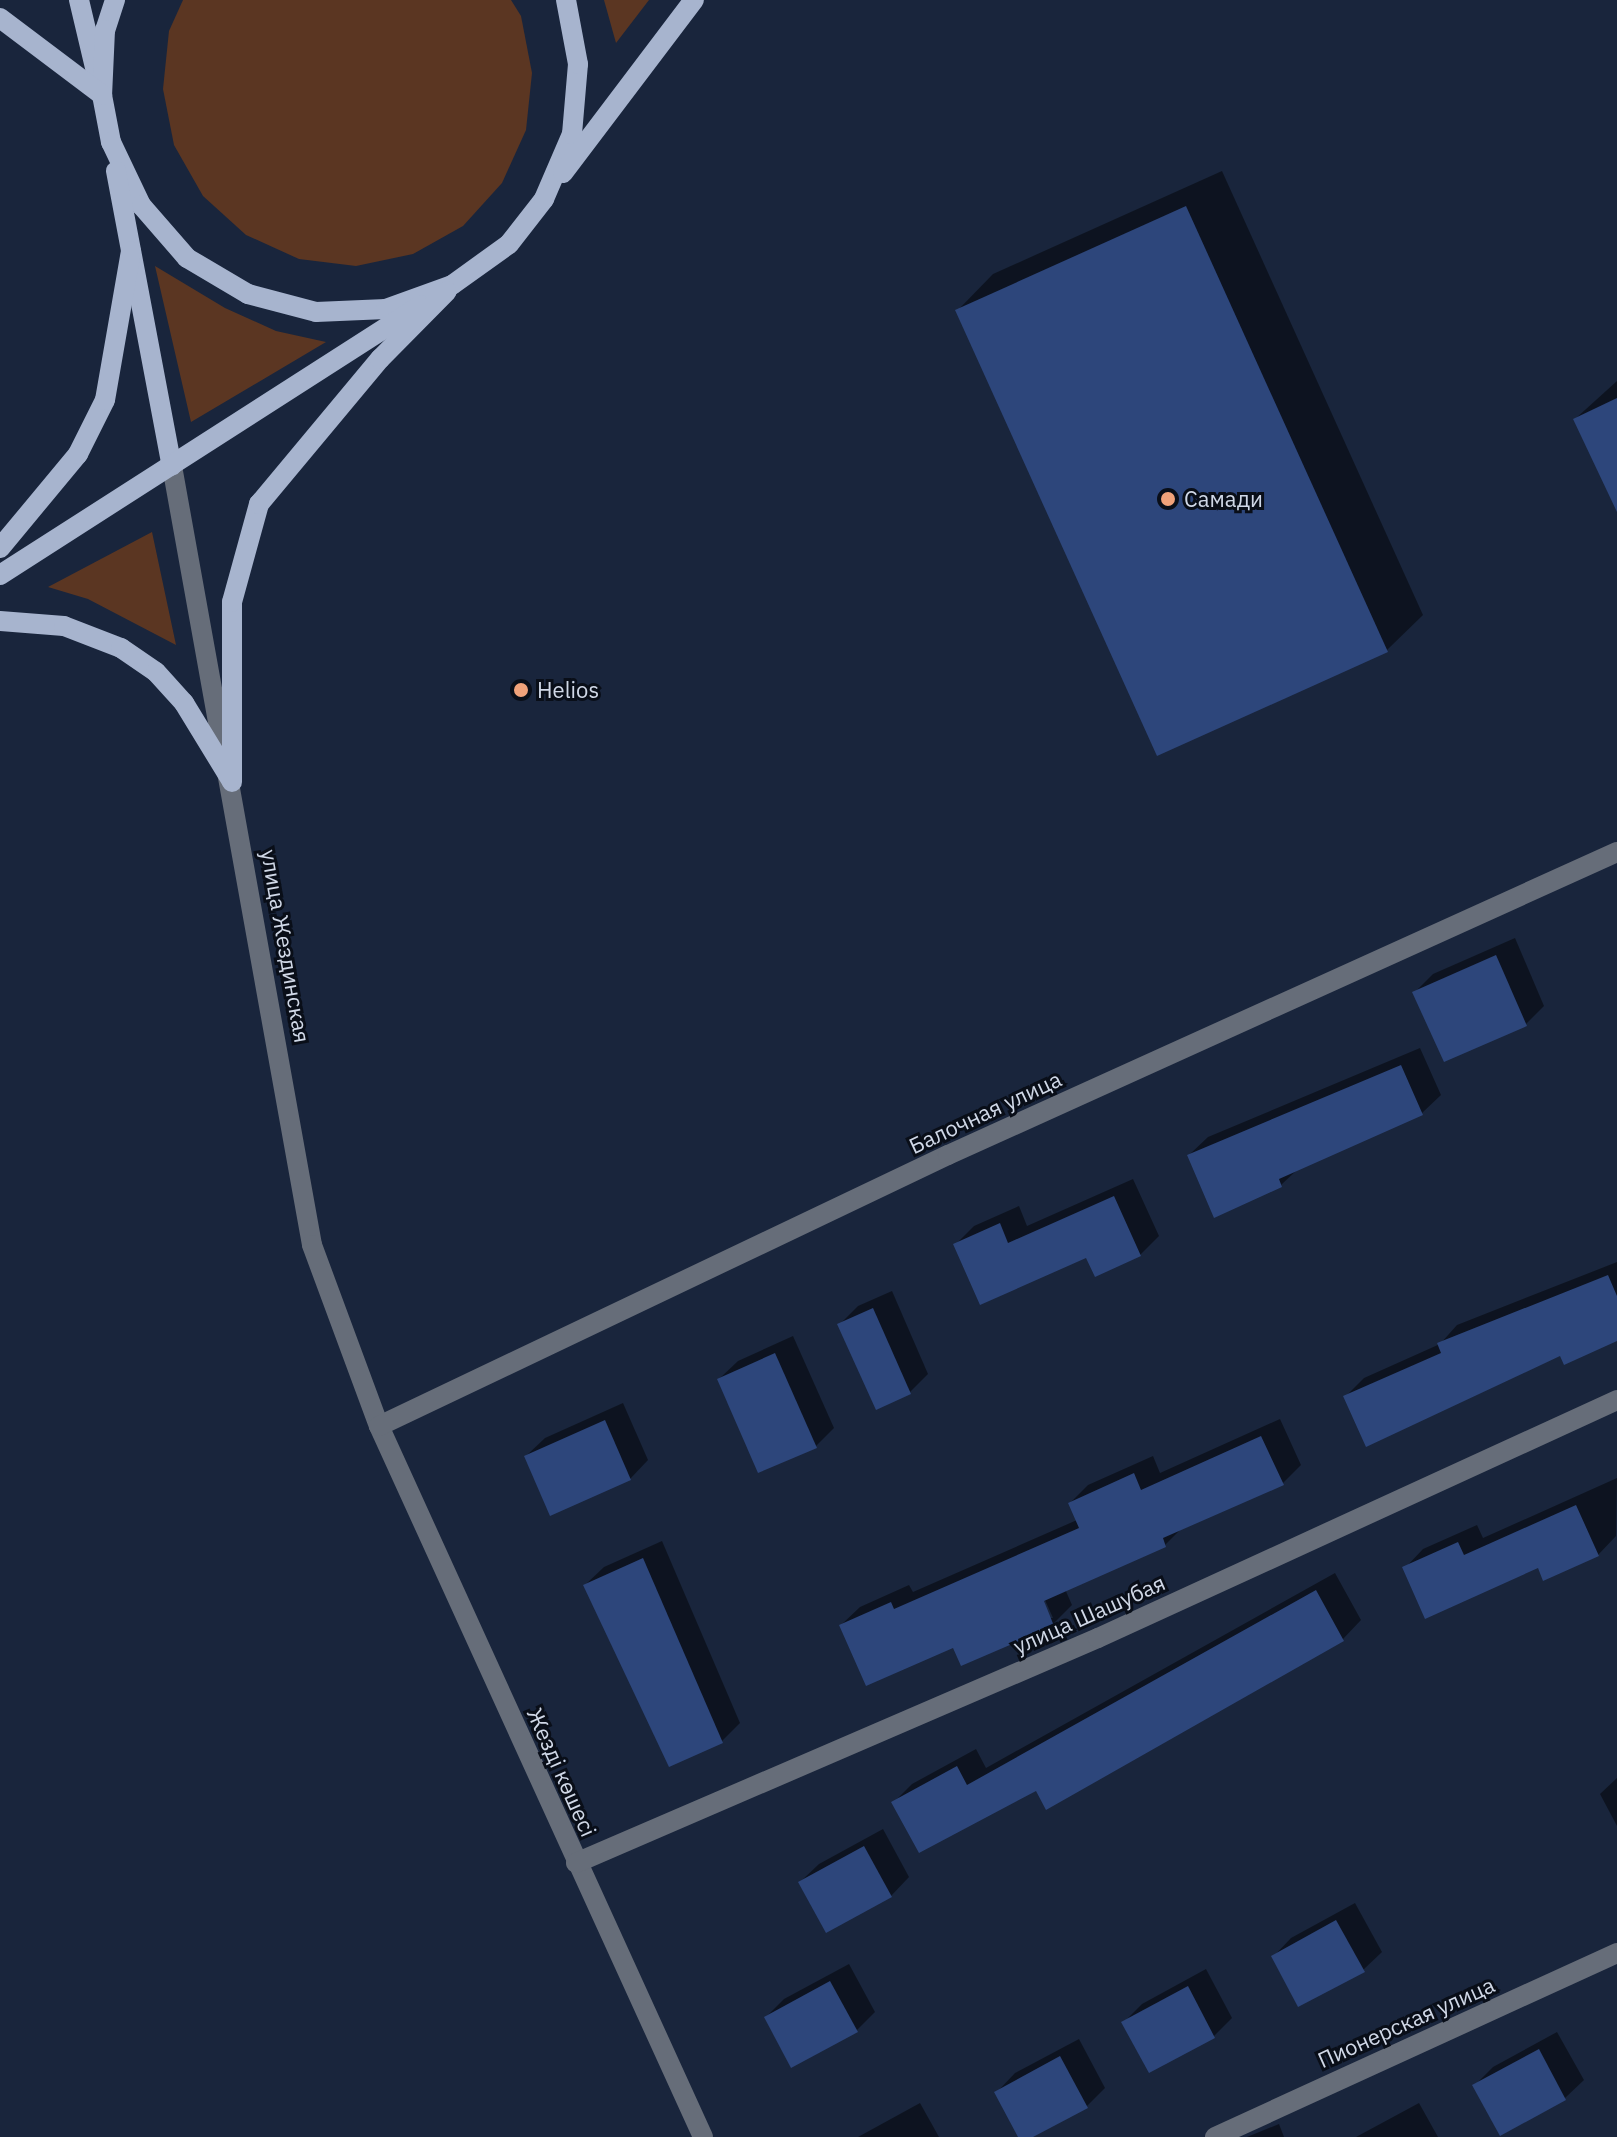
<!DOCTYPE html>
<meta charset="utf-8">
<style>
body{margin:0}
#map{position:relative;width:1617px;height:2137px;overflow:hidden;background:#19253c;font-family:"IBM Plex Sans",sans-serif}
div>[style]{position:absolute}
.green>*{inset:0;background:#5b3622}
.shadow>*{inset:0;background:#0007}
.building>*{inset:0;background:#2d467b}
.minor>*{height:20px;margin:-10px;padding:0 10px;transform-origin:10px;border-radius:10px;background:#666d79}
.major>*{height:20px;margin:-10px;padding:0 10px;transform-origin:10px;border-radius:10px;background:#a7b4ce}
.dots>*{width:22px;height:22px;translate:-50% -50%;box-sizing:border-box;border:4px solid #090e18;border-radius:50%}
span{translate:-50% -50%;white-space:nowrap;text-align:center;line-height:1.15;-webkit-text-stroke:6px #090e18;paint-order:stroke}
.poi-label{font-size:22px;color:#d0d8e7}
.left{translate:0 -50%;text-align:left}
.street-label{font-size:22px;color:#d0d8e7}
</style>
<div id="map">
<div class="green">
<div style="clip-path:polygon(183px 0,511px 0,521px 16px,532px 73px,526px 130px,502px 183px,463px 226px,413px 254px,356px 266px,299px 259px,246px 235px,203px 196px,174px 145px,163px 89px,169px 31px)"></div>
<div style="clip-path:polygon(604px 0,649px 0,616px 43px)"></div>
<div style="clip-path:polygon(155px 266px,225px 308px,276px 331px,326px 342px,191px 422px)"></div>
<div style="clip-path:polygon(152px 532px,176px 645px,88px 599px,48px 587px)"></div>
</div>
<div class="shadow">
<div style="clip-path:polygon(1222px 171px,1423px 615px,1387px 650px,958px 310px,993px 274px)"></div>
<div style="clip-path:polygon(1617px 381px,1617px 507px,1575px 419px)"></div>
<div style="clip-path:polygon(1515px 938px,1544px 1006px,1526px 1024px,1415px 992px,1433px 974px)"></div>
<div style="clip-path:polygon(1420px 1048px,1441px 1095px,1422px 1113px,1298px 1169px,1281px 1185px,1189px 1155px,1208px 1137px)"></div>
<div style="clip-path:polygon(1133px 1179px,1159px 1236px,1140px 1255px,956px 1244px,974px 1226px,1019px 1206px,1027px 1226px)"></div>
<div style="clip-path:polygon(1617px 1262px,1617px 1339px,1346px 1396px,1364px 1378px,1440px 1344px,1457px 1325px)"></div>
<div style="clip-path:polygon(892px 1291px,928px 1374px,910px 1392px,840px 1324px,858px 1306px)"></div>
<div style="clip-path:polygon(793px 1336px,834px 1428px,816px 1446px,719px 1379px,738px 1361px)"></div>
<div style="clip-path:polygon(623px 1403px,648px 1460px,630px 1479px,526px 1456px,545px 1438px)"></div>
<div style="clip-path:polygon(evenodd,1280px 1419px,1301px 1465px,1282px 1484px,1183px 1527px,1165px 1545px,1065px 1589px,1072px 1605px,1053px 1624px,962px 1664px,954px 1645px,841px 1625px,860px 1607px,909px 1585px,913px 1592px,1077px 1520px,1070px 1503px,1088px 1485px,1153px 1456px,1160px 1473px,1280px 1419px,1041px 1591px,1053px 1618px,1049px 1618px,1041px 1591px)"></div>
<div style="clip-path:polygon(1617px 1478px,1616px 1536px,1598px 1555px,1539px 1566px,1405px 1568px,1423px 1549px,1477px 1525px,1483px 1538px)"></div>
<div style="clip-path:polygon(662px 1541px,740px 1723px,722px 1741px,585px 1585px,604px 1567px)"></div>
<div style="clip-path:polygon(1335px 1573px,1361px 1620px,1343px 1639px,1240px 1695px,1036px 1788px,894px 1802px,912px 1784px,976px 1749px,986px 1768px)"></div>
<div style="clip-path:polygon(1617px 1778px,1617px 1826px,1600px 1794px)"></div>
<div style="clip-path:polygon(883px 1829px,909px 1877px,891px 1896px,800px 1882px,819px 1864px)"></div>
<div style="clip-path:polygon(1355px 1903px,1382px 1952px,1363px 1970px,1273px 1957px,1291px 1938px)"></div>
<div style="clip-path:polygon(849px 1964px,875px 2012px,856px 2031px,766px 2017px,784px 1999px)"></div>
<div style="clip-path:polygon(1206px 1969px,1232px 2018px,1214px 2036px,1124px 2022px,1142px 2004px)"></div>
<div style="clip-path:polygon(1557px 2032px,1584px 2080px,1565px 2098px,1501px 2133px,1475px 2085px,1493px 2067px)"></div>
<div style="clip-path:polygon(1079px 2039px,1105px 2088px,1087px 2106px,1021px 2137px,997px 2092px,1015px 2073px)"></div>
<div style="clip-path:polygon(920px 2103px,939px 2137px,858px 2137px)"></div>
<div style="clip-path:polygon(1419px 2103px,1438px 2137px,1355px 2137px,1356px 2137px)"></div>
<div style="clip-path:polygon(1279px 2124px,1284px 2137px,1247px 2137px)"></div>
</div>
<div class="building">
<div style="clip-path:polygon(1186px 206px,1388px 652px,1157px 756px,955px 310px)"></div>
<div style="clip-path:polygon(1617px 398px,1617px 512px,1573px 419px)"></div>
<div style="clip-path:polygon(1496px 955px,1527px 1026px,1444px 1062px,1412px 992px)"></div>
<div style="clip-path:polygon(1401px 1065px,1423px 1115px,1279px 1179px,1282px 1187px,1214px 1218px,1187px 1155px)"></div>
<div style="clip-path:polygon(1114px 1196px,1141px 1256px,1095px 1277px,1086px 1258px,980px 1305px,953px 1244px,1000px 1223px,1008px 1243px)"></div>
<div style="clip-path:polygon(1608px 1275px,1617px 1296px,1617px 1341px,1564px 1365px,1560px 1356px,1366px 1447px,1343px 1396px,1441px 1353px,1437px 1343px)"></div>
<div style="clip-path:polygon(873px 1308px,911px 1394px,876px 1410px,837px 1324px)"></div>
<div style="clip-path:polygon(775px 1353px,817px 1448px,758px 1473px,717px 1379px)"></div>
<div style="clip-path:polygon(605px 1420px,631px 1480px,550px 1516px,524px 1456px)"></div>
<div style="clip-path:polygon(1261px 1436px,1284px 1485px,1163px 1538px,1166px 1547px,1044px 1601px,1054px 1626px,961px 1666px,953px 1648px,866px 1686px,839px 1625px,891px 1602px,894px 1609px,1079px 1528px,1068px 1503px,1134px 1473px,1141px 1490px)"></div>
<div style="clip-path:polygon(1576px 1505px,1599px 1556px,1543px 1581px,1538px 1568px,1425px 1619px,1402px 1567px,1458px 1542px,1464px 1555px)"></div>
<div style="clip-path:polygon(643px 1558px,723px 1743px,669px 1767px,583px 1585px)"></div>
<div style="clip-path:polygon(1316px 1590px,1344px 1641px,1046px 1810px,1036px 1791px,919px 1853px,891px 1802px,957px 1766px,967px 1785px)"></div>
<div style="clip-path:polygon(864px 1846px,892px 1897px,826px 1933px,798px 1882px)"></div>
<div style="clip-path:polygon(1336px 1920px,1365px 1972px,1298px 2007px,1271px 1956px)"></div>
<div style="clip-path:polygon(830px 1981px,858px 2032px,791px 2068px,764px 2017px)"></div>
<div style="clip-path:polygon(1188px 1986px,1215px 2038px,1149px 2073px,1121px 2022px)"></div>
<div style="clip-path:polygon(1539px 2049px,1566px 2100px,1500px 2136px,1472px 2085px)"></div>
<div style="clip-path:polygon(1060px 2056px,1088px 2108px,1033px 2137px,1018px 2137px,994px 2092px)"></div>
</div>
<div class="minor">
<div style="left:172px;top:466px;width:791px;rotate:79.81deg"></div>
<div style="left:312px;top:1245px;width:193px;rotate:69.7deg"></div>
<div style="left:379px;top:1426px;width:781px;rotate:65.5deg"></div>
<div style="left:379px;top:1426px;width:630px;rotate:-25.47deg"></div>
<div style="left:948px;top:1155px;width:734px;rotate:-24.37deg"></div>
<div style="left:576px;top:1863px;width:568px;rotate:-23.32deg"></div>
<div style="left:1098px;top:1638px;width:571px;rotate:-24.63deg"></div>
<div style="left:1215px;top:2137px;width:442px;rotate:-24.6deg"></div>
</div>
<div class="major">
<div style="left:79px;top:0;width:74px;rotate:76.7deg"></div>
<div style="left:115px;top:0;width:32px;rotate:108deg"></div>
<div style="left:105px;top:30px;width:65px;rotate:92.6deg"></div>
<div style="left:102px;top:95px;width:48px;rotate:79.2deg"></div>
<div style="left:111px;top:142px;width:70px;rotate:64.5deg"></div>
<div style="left:141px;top:205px;width:70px;rotate:49deg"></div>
<div style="left:187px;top:258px;width:71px;rotate:30.5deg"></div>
<div style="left:248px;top:294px;width:70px;rotate:14.8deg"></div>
<div style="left:316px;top:312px;width:70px;rotate:-2.5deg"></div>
<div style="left:386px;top:309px;width:70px;rotate:-20deg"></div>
<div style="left:452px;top:285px;width:70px;rotate:-35.7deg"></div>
<div style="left:509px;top:244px;width:57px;rotate:-52.1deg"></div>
<div style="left:544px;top:199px;width:71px;rotate:-66.7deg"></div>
<div style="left:572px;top:134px;width:70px;rotate:-85.1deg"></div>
<div style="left:578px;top:64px;width:65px;rotate:-100.6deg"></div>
<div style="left:0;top:18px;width:128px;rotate:37deg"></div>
<div style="left:116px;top:171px;width:300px;rotate:79.3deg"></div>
<div style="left:563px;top:173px;width:217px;rotate:-52.9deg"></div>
<div style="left:0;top:548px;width:122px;rotate:-50.3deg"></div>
<div style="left:78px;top:454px;width:60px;rotate:-63.4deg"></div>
<div style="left:105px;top:400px;width:151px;rotate:-80.1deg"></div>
<div style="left:0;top:575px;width:500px;rotate:-32.67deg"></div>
<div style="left:0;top:621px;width:64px;rotate:4.5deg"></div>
<div style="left:64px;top:626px;width:61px;rotate:21.1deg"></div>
<div style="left:121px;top:648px;width:42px;rotate:34.4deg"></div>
<div style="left:156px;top:672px;width:42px;rotate:47.9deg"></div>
<div style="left:184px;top:703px;width:90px;rotate:58.6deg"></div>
<div style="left:232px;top:782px;width:180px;rotate:-90deg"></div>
<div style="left:232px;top:602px;width:102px;rotate:-74.6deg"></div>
<div style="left:259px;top:504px;width:189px;rotate:-50.2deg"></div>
<div style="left:380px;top:359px;width:95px;rotate:-45.4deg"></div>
</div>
<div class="dots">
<div style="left:1168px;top:499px;background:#f0a27a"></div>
<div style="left:521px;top:690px;background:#f0a27a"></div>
</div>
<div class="poi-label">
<span class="left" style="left:1184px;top:499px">Самади</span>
<span class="left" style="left:537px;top:690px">Helios</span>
</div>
<div class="street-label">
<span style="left:286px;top:946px;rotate:80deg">улица Жездинская</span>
<span style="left:985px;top:1112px;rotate:-25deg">Балочная улица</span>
<span style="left:1089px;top:1614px;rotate:-24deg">улица Шашубая</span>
<span style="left:562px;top:1772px;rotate:66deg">Жезді көшесі</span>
<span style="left:1406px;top:2022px;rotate:-24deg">Пионерская улица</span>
</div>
</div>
